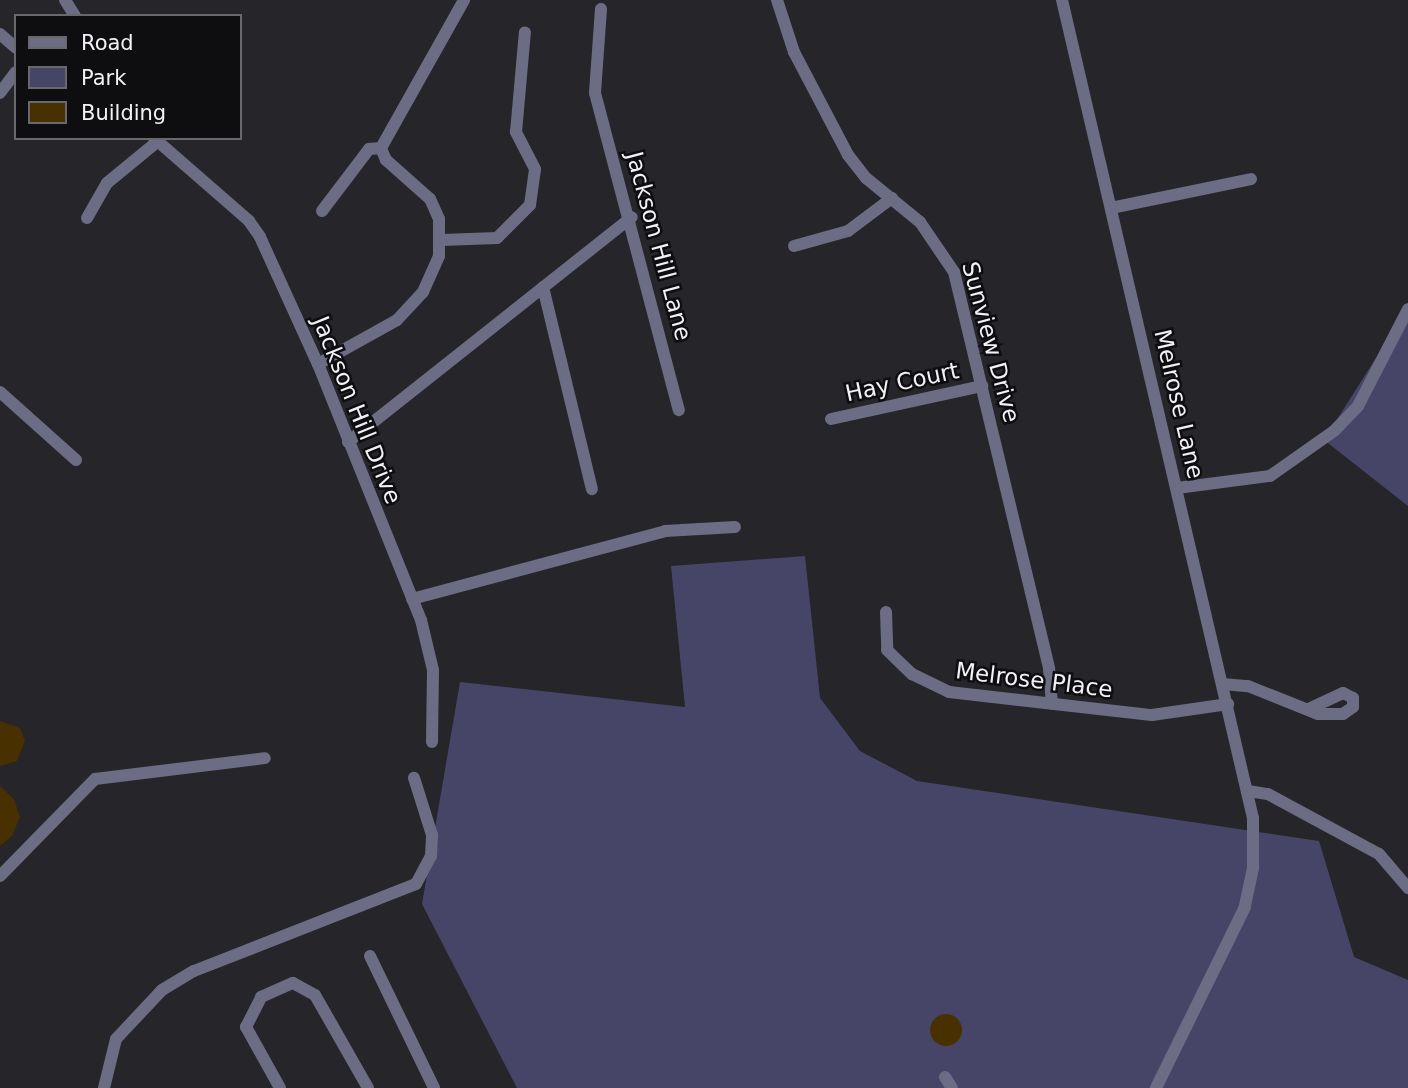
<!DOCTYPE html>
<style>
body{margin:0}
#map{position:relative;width:1408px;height:1088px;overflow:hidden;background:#25252a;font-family:"DejaVu Sans",sans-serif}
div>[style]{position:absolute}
.green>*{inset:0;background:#464568}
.building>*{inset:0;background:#483000}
.round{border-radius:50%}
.minor>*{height:12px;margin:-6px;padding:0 6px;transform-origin:6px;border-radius:6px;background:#6c6c85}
span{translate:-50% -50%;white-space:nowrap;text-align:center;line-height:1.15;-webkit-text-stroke:5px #0e0e11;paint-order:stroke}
.street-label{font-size:23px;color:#f2f2f6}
.legend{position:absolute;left:14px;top:14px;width:228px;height:126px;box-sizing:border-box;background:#0e0e11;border:2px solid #69696d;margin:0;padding:9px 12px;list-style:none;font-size:21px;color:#f2f2f6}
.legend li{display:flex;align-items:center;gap:14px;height:35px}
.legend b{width:35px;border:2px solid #69696d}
</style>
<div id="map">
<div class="green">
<div style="clip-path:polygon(1405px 312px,1408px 317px,1408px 506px,1324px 440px)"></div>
<div style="clip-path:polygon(805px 556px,820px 698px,860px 751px,917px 781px,1319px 841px,1354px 957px,1408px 980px,1408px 1088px,517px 1088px,422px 904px,460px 682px,685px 707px,671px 566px)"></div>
</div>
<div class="building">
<div style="clip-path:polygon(0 721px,20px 728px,25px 741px,17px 761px,0 766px)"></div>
<div style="clip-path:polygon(0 786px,14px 799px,20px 817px,12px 836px,0 846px)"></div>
<div class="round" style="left:930px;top:1014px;width:32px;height:32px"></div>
</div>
<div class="minor">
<div style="left:65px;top:0;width:19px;rotate:58deg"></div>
<div style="left:777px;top:0;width:55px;rotate:71.9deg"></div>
<div style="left:794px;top:52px;width:116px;rotate:62.3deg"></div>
<div style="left:848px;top:155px;width:29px;rotate:52deg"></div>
<div style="left:866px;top:178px;width:70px;rotate:39.2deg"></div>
<div style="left:920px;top:222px;width:60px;rotate:55.8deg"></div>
<div style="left:954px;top:272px;width:408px;rotate:76.5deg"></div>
<div style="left:1049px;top:669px;width:35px;rotate:85deg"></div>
<div style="left:1062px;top:0;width:840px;rotate:76.86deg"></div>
<div style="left:1253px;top:818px;width:50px;rotate:90deg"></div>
<div style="left:1253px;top:868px;width:40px;rotate:102deg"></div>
<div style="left:1245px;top:907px;width:202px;rotate:116.2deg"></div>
<div style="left:601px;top:9px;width:84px;rotate:94.1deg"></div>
<div style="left:595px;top:93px;width:328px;rotate:75.2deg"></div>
<div style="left:0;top:34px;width:21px;rotate:41deg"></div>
<div style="left:0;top:93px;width:26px;rotate:-53deg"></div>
<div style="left:154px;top:138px;width:126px;rotate:41.1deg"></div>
<div style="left:249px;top:221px;width:19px;rotate:55deg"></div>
<div style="left:260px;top:237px;width:140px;rotate:65.5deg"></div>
<div style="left:318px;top:364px;width:276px;rotate:68.1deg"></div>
<div style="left:421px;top:620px;width:51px;rotate:76.5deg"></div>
<div style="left:433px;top:670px;width:72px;rotate:90.8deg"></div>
<div style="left:1111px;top:208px;width:143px;rotate:-11.7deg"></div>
<div style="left:322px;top:211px;width:78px;rotate:-52.8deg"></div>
<div style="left:369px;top:149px;width:12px;rotate:-5deg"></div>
<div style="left:87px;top:218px;width:40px;rotate:-60.3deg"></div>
<div style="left:107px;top:183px;width:65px;rotate:-39.4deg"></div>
<div style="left:442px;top:240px;width:55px;rotate:-2.1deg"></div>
<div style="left:497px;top:238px;width:47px;rotate:-45deg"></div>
<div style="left:530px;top:205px;width:36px;rotate:-82deg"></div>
<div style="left:535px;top:169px;width:42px;rotate:-117.2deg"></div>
<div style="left:516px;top:132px;width:100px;rotate:-84.9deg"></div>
<div style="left:794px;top:246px;width:56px;rotate:-15.5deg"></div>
<div style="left:848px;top:231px;width:55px;rotate:-36.9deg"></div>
<div style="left:543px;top:287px;width:208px;rotate:76.4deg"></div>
<div style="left:318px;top:364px;width:90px;rotate:-29.1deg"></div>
<div style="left:397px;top:320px;width:38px;rotate:-47deg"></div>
<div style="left:423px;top:292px;width:39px;rotate:-66deg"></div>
<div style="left:439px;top:256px;width:37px;rotate:-90deg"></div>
<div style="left:439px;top:219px;width:22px;rotate:-114deg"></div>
<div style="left:430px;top:199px;width:59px;rotate:-138.4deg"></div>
<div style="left:386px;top:160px;width:13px;rotate:-113deg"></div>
<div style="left:381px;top:148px;width:170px;rotate:-60.7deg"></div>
<div style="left:0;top:392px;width:102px;rotate:41.8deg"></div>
<div style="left:831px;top:419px;width:155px;rotate:-12.3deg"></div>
<div style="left:348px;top:442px;width:362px;rotate:-38.4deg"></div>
<div style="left:1177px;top:488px;width:94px;rotate:-7.4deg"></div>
<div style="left:1270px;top:476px;width:78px;rotate:-35.1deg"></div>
<div style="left:1334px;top:431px;width:35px;rotate:-46deg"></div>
<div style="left:1358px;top:406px;width:109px;rotate:-62.7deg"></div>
<div style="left:412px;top:599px;width:262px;rotate:-15deg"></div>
<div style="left:665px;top:531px;width:70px;rotate:-3.3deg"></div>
<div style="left:886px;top:612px;width:38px;rotate:88deg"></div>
<div style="left:887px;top:650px;width:35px;rotate:44deg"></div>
<div style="left:912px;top:674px;width:41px;rotate:25.9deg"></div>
<div style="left:949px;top:692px;width:204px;rotate:6.5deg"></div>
<div style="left:1152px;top:715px;width:77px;rotate:-8.2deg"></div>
<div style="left:1223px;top:684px;width:25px;rotate:5deg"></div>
<div style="left:1248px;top:686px;width:75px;rotate:21.8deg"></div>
<div style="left:1318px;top:714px;width:25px"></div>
<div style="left:1343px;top:714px;width:12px;rotate:-35deg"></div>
<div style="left:1353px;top:707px;width:9px;rotate:-90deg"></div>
<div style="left:1353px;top:698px;width:11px;rotate:-153deg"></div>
<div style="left:1343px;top:693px;width:38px;rotate:155deg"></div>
<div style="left:1248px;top:791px;width:20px;rotate:9deg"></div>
<div style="left:1268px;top:794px;width:126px;rotate:28.4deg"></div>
<div style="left:1379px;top:854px;width:45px;rotate:49.5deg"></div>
<div style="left:0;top:876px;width:136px;rotate:-45.6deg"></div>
<div style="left:95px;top:779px;width:171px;rotate:-7deg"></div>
<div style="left:370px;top:956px;width:147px;rotate:64.1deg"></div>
<div style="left:945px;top:1077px;width:13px;rotate:58deg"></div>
<div style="left:104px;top:1088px;width:50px;rotate:-76.2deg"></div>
<div style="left:116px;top:1039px;width:67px;rotate:-46.8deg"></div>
<div style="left:162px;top:990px;width:37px;rotate:-31deg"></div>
<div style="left:194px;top:971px;width:238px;rotate:-21.4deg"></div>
<div style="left:416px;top:884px;width:32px;rotate:-62deg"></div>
<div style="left:431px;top:856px;width:21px;rotate:-87deg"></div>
<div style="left:432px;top:835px;width:60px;rotate:-107.5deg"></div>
<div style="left:280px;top:1088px;width:70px;rotate:-119.1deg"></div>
<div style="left:246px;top:1027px;width:34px;rotate:-63deg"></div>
<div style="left:261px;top:997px;width:35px;rotate:-24deg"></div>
<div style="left:293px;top:983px;width:25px;rotate:29deg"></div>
<div style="left:315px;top:995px;width:107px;rotate:60.3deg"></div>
</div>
<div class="street-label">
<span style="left:659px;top:246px;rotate:75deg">Jackson Hill Lane</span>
<span style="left:991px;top:342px;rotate:75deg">Sunview Drive</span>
<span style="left:902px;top:382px;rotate:-12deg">Hay Court</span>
<span style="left:1179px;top:404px;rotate:77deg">Melrose Lane</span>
<span style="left:357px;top:410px;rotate:68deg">Jackson Hill Drive</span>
<span style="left:1034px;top:680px;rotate:7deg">Melrose Place</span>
</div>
<ul class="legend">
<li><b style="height:9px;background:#6c6c85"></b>Road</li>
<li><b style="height:19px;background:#464568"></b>Park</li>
<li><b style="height:19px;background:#483000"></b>Building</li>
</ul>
</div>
